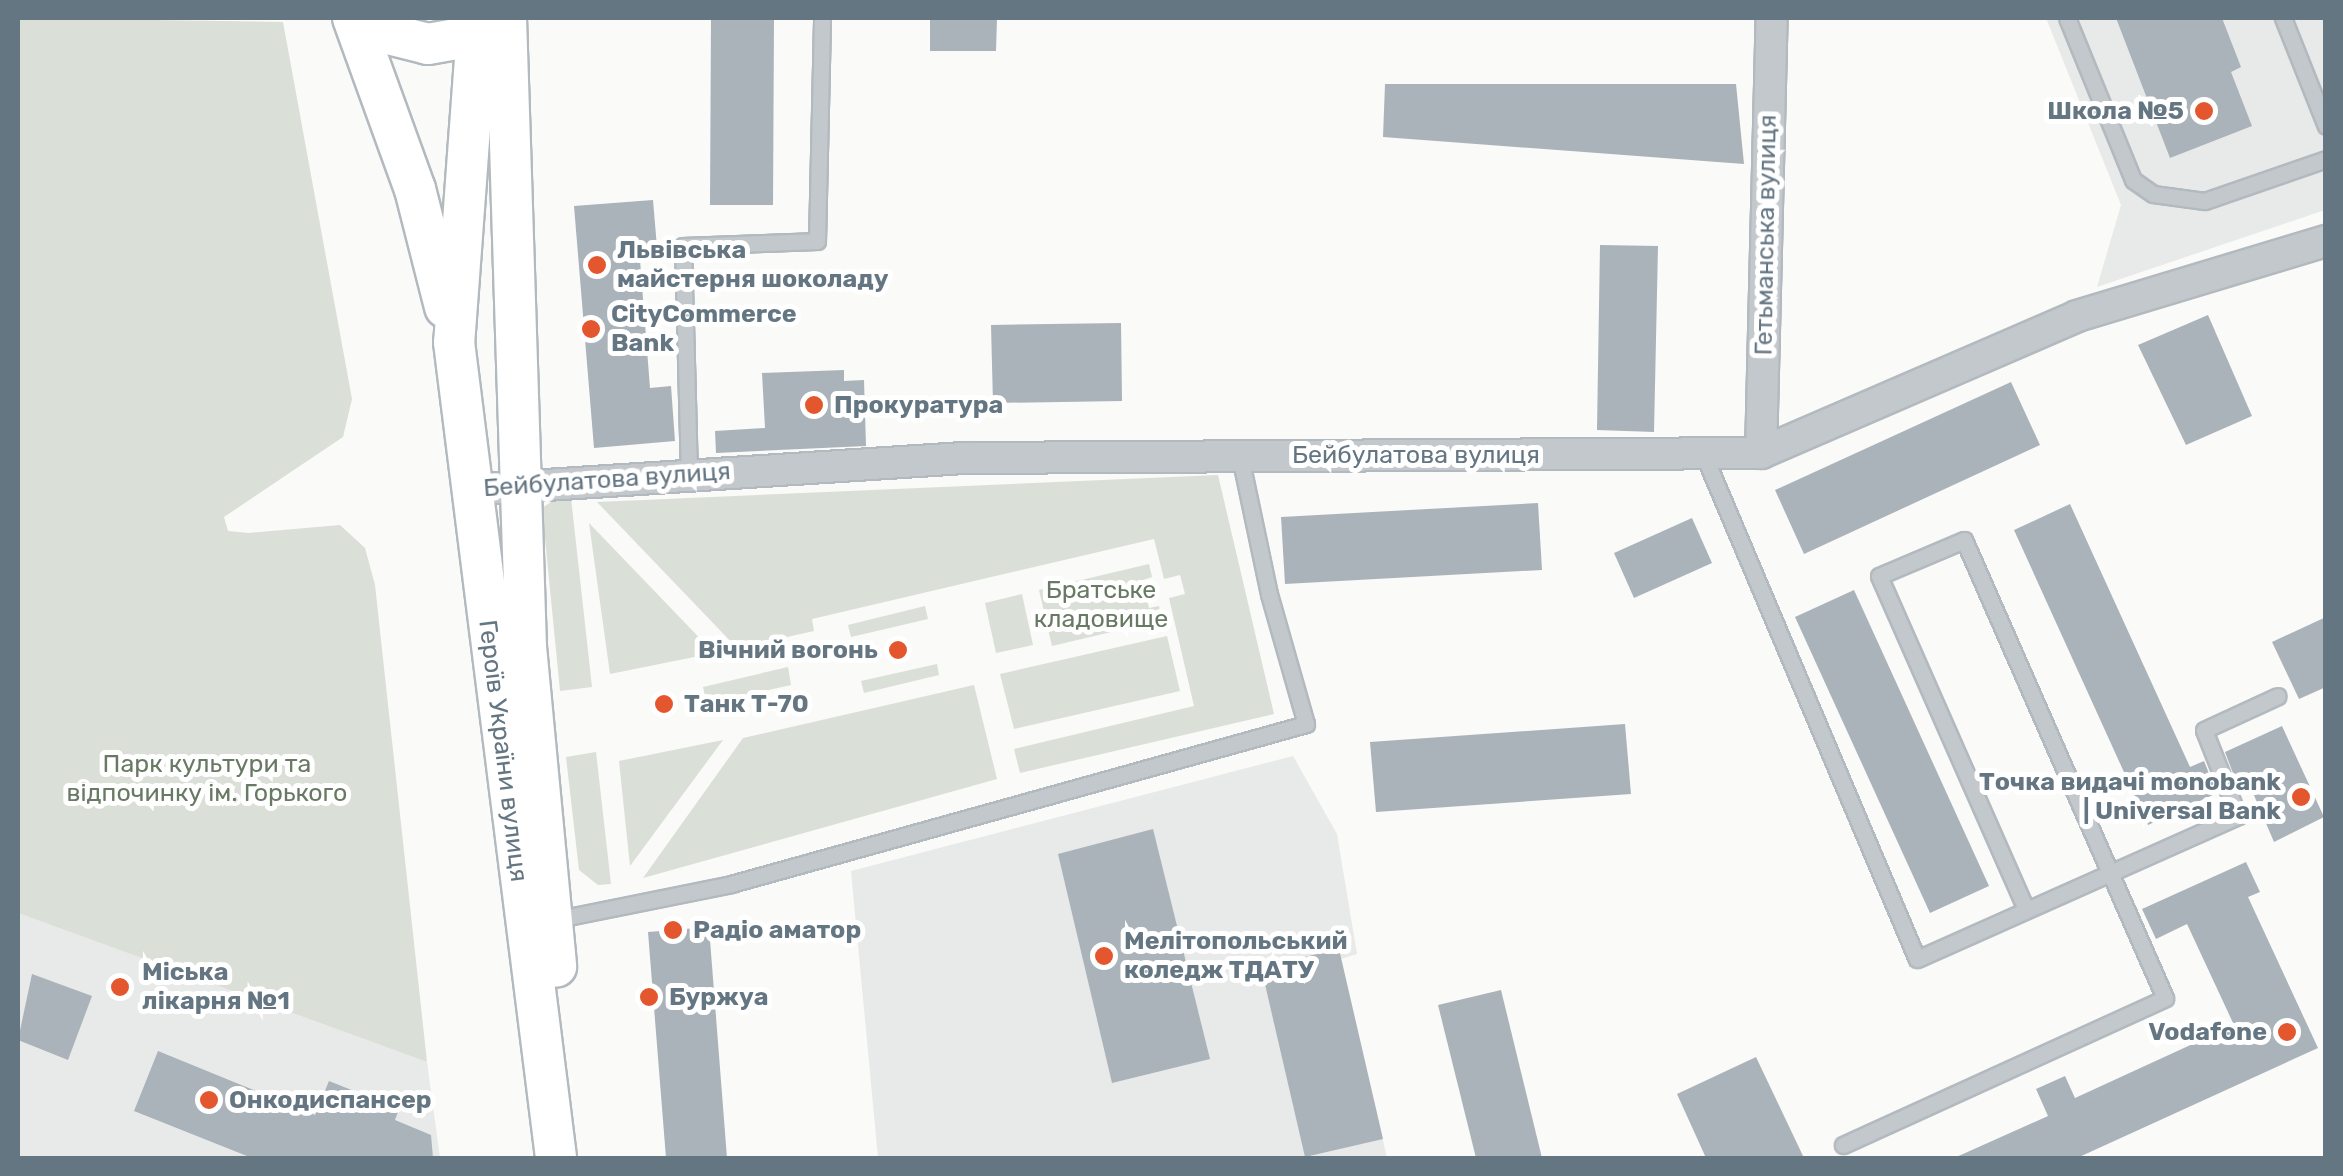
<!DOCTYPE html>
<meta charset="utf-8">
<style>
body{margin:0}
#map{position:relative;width:2343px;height:1176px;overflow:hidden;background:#fafaf8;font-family:Rubik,sans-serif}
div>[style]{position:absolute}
.built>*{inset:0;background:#e8e9e9}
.green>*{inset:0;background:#dadfd7}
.building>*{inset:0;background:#aab3b9}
.roads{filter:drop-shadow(2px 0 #b3babf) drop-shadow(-2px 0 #b3babf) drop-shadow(0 2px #b3babf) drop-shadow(0 -2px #b3babf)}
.lane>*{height:15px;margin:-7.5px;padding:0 7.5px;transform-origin:7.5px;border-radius:7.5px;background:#c3c8cc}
.street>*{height:30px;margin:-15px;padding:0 15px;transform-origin:15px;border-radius:15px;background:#c3c8cc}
.secondary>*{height:40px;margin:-20px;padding:0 20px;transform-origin:20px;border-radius:20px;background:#fff}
.dots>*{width:28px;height:28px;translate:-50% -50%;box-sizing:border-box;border:5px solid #fff;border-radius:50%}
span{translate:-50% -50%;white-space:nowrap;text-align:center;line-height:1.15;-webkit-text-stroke:10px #fff;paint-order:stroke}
.poi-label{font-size:25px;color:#657683;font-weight:700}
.right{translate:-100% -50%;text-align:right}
.left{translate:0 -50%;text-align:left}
.street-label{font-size:25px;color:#657683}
.park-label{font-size:25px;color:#687a64}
.frame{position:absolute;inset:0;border:20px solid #657683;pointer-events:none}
</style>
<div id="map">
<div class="built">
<div style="clip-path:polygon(2046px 18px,2325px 18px,2325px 210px,2097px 287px,2121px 205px)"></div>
<div style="clip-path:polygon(1293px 756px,1337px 834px,1357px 954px,1341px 959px,1387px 1158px,878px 1158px,851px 871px)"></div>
<div style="clip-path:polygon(18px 913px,427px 1062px,440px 1158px,18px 1158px)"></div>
</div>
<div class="green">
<div style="clip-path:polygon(18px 18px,283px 22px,352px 399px,343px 437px,224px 517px,228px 531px,248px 533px,340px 525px,365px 548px,375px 585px,427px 1062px,18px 913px)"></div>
<div style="clip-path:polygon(1218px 475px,1274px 714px,1020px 773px,1014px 749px,1194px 706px,1169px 598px,1185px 594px,1180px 575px,1164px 579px,1154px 539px,812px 619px,814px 631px,737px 648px,597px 502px)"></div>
<div style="clip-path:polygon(557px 498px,571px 498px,592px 687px,560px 691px,542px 508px)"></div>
<div style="clip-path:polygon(589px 523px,714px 653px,610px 674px)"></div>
<div style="clip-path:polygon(1149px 564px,1152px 577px,1143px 580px,1149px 608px,1159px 606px,1162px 620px,1052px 646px,1039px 590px)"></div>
<div style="clip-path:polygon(1022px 594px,1033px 645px,996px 653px,985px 603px)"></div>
<div style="clip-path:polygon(925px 606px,928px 619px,851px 637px,848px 625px)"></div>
<div style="clip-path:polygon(1167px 636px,1180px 691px,1014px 729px,1000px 674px)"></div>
<div style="clip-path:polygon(937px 664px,939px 675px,864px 693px,861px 681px)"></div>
<div style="clip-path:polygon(788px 667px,791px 685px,707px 704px,703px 687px)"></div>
<div style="clip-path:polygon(974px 685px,997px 779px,643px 878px,743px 738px)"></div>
<div style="clip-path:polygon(723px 740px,630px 866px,619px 761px)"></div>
<div style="clip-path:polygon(596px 752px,611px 884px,598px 885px,579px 870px,566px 757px)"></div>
</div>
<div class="building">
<div style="clip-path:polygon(711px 18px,774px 18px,773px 205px,710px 205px)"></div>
<div style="clip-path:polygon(930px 18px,997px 18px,996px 51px,930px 51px)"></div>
<div style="clip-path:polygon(2116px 18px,2222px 18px,2241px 67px,2231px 72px,2252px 126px,2170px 158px)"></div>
<div style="clip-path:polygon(1385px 84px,1736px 84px,1744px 164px,1383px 137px)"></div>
<div style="clip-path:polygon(653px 200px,658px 259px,640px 260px,650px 388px,671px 386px,675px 441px,594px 448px,574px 206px)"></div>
<div style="clip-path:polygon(1600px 245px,1658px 246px,1654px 432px,1597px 430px)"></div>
<div style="clip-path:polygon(2208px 315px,2252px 416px,2186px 445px,2138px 345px)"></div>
<div style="clip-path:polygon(1121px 323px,1122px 401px,993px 403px,991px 325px)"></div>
<div style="clip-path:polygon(844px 370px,844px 381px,864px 380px,866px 446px,716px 453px,715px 431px,765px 428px,762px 373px)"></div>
<div style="clip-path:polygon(2011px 382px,2040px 445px,1804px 554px,1775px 490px)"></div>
<div style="clip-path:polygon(1538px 503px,1542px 570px,1285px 584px,1281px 517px)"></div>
<div style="clip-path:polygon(2070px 504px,2190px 767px,2204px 761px,2217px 793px,2148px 825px,2014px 530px)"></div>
<div style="clip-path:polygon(1692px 518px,1712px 563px,1634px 598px,1614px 553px)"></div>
<div style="clip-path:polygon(1854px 590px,1989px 886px,1930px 913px,1795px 617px)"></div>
<div style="clip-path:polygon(2326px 617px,2326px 687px,2299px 699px,2272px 642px)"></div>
<div style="clip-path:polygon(1625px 724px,1631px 794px,1376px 812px,1370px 742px)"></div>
<div style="clip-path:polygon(2282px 726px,2324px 817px,2274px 842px,2247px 779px,2237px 784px,2225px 752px)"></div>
<div style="clip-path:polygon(1153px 829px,1210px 1059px,1112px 1083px,1058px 854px)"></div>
<div style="clip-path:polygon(2246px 862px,2260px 892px,2248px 897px,2318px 1048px,2077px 1158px,1954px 1158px,2048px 1116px,2036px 1089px,2065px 1076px,2075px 1098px,2234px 1025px,2187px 924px,2156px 939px,2142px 909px)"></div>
<div style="clip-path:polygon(709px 927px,727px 1158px,666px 1158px,648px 932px)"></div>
<div style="clip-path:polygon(1339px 949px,1383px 1139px,1305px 1157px,1261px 967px)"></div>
<div style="clip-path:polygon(32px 974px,92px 996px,68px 1060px,18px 1040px)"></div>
<div style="clip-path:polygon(1501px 990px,1542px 1158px,1476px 1158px,1438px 1005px)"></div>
<div style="clip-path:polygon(158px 1051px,315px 1115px,329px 1081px,399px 1109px,395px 1120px,431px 1135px,433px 1158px,252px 1158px,134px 1111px)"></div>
<div style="clip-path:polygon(1756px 1057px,1804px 1158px,1706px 1158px,1677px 1094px)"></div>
</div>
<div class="roads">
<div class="lane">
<div style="left:2067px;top:18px;width:175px;rotate:67.8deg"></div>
<div style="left:2133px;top:180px;width:24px;rotate:35deg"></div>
<div style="left:2153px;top:194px;width:52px;rotate:7.7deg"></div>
<div style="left:2205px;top:201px;width:128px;rotate:-19.1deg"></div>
<div style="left:2283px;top:18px;width:116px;rotate:68.3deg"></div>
<div style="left:1703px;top:453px;width:549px;rotate:67.08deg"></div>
<div style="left:1917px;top:959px;width:351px;rotate:-24deg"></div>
<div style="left:2238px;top:816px;width:92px;rotate:-111.6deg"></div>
<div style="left:2204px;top:730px;width:81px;rotate:-24.7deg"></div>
<div style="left:689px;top:475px;width:229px;rotate:-91.5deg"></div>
<div style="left:683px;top:246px;width:134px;rotate:-2.1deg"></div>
<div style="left:817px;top:241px;width:223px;rotate:-88.7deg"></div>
<div style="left:553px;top:920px;width:182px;rotate:-11.4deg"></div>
<div style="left:731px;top:884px;width:597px;rotate:-15.55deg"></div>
<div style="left:1306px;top:724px;width:135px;rotate:-105.9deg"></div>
<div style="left:1269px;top:594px;width:141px;rotate:-101.9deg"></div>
<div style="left:1843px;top:1145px;width:354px;rotate:-24.5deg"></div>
<div style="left:2165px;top:998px;width:500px;rotate:-113.69deg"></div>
<div style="left:1964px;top:540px;width:92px;rotate:157deg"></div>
<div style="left:1879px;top:576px;width:365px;rotate:66.2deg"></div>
</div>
<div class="street">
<div style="left:1761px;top:453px;width:435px;rotate:-88.6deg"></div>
<div style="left:469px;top:490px;width:499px;rotate:-3.7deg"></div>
<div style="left:967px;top:458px;width:794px;rotate:-0.36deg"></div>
<div style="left:1761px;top:453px;width:344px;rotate:-23.4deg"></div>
<div style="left:2077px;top:316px;width:260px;rotate:-16.8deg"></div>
</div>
<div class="secondary">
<div style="left:353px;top:18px;width:182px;rotate:70.1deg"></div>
<div style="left:415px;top:189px;width:122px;rotate:75.7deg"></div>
<div style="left:478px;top:18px;width:325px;rotate:94.2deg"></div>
<div style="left:454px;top:342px;width:822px;rotate:82.87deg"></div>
<div style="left:506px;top:18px;width:629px;rotate:88.18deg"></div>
<div style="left:526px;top:647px;width:321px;rotate:84.6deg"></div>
<div style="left:357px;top:26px;width:73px;rotate:14.2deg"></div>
<div style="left:428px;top:44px;width:75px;rotate:-10deg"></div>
</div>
</div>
<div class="dots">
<div style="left:2204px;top:111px;background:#e4572e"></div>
<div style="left:597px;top:265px;background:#e4572e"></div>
<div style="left:591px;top:329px;background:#e4572e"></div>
<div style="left:814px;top:405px;background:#e4572e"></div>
<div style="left:898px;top:650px;background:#e4572e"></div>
<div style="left:664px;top:704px;background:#e4572e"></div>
<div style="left:2301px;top:797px;background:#e4572e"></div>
<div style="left:673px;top:930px;background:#e4572e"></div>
<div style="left:1104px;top:956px;background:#e4572e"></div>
<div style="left:120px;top:987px;background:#e4572e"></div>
<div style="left:649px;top:997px;background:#e4572e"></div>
<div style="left:2287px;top:1032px;background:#e4572e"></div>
<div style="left:209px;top:1100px;background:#e4572e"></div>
</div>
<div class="poi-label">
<span class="right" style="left:2184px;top:111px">Школа №5</span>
<span class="left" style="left:617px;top:265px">Львівська<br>майстерня шоколаду</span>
<span class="left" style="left:611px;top:329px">CityCommerce<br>Bank</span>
<span class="left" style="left:834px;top:405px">Прокуратура</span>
<span class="right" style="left:878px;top:650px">Вічний вогонь</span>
<span class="left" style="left:684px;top:704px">Танк Т-70</span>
<span class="right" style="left:2281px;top:797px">Точка видачі monobank<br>| Universal Bank</span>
<span class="left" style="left:693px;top:930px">Радіо аматор</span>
<span class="left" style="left:1124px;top:956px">Мелітопольський<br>коледж ТДАТУ</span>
<span class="left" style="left:142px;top:987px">Міська<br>лікарня №1</span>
<span class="left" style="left:669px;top:997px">Буржуа</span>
<span class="right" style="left:2267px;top:1032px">Vodafone</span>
<span class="left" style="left:229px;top:1100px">Онкодиспансер</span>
</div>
<div class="street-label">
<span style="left:1766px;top:235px;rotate:-89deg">Гетьманська вулиця</span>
<span style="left:1416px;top:455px">Бейбулатова вулиця</span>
<span style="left:607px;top:480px;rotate:-4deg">Бейбулатова вулиця</span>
<span style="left:503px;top:751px;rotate:83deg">Героїв України вулиця</span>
</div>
<div class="park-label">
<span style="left:1101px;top:605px">Братське<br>кладовище</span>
<span style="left:207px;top:779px">Парк культури та<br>відпочинку ім. Горького</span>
</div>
<div class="frame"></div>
</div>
